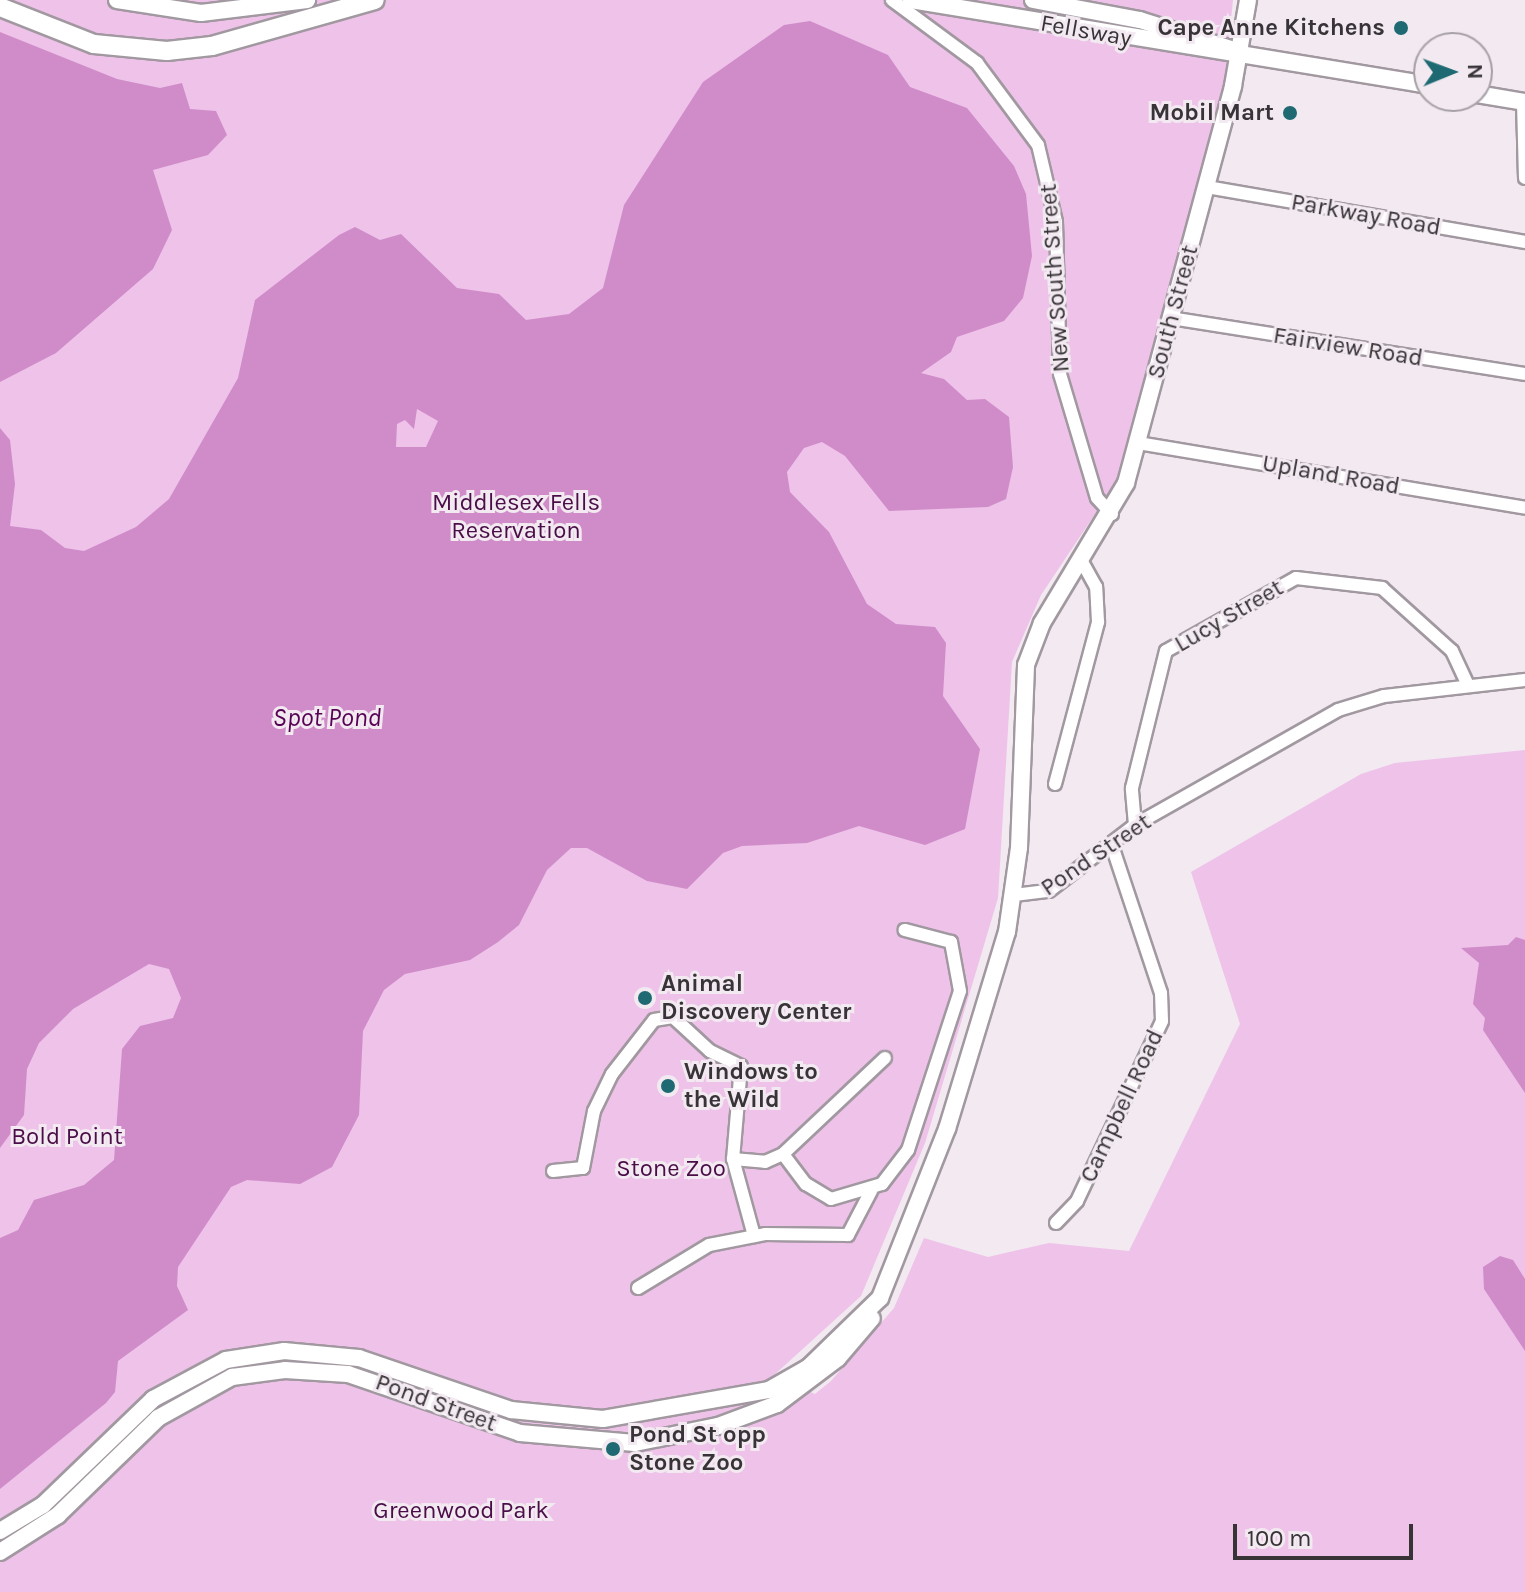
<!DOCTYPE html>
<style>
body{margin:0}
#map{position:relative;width:1525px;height:1592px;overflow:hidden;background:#f2e9f1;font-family:Karla,sans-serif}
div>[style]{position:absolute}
.green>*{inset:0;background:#eec2e9}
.water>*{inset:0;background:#d08cc9}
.roads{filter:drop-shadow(2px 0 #a198a0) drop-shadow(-2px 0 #a198a0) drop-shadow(0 2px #a198a0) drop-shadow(0 -2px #a198a0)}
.minor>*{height:12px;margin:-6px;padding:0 6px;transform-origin:6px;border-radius:6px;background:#fff}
.major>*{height:16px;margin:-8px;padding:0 8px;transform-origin:8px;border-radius:8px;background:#fff}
.highway>*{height:18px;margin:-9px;padding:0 9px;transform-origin:9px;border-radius:9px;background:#fff}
.dots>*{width:22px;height:22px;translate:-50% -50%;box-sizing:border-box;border:4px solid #f2e9f1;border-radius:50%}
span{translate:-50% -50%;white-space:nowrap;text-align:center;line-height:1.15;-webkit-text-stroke:6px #f2e9f1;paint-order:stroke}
.poi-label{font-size:24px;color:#373336;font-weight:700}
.right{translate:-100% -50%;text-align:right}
.left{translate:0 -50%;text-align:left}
.street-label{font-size:24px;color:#373336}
.park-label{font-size:24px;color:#4a0d48}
.water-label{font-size:26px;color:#580255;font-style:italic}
.north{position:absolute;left:1413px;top:32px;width:80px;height:80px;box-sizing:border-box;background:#f2e9f1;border:2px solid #a7a0a6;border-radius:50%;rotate:89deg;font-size:22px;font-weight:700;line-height:32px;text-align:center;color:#373336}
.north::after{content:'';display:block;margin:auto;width:28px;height:36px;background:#1f6a72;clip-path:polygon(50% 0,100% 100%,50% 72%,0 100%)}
.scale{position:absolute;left:1233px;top:1524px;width:180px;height:36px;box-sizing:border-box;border:4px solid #373336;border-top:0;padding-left:10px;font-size:24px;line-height:28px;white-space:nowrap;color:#373336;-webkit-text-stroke:6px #f2e9f1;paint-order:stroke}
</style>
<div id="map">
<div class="green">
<div style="clip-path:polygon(0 0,1233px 0,1225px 78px,1117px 481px,1041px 595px,1012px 662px,998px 898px,925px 1143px,861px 1296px,773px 1376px,815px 1394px,831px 1381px,894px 1308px,924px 1238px,988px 1257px,1049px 1243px,1129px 1251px,1240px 1024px,1191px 872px,1361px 774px,1395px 763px,1525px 750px,1525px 1592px,0 1592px)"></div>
</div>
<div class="water">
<div style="clip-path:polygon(evenodd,810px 21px,888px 55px,910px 87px,967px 108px,1014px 166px,1026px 194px,1032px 256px,1023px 298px,1004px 321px,957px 337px,951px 352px,921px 373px,944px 379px,967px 400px,985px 399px,1009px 417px,1013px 467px,1006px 499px,988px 507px,889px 511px,845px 456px,822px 442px,804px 448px,787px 472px,790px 492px,829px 532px,867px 604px,896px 624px,935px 627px,946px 643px,943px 696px,980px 749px,965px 829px,925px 845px,859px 826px,807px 843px,742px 846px,723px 853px,687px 889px,647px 881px,587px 848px,571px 848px,547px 870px,519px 925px,498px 942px,470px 960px,405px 974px,384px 990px,363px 1031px,359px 1115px,332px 1167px,300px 1184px,247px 1180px,231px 1187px,178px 1267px,177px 1286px,188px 1310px,118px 1361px,115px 1392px,106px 1403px,0 1489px,0 1238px,18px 1230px,34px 1200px,84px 1185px,114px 1160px,122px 1049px,140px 1026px,173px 1018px,181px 998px,169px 969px,149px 964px,73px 1009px,39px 1043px,27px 1069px,24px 1115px,0 1148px,0 428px,10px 440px,15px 484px,10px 526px,41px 530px,65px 548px,84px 551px,136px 527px,169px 499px,238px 378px,255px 300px,339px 235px,355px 227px,380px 240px,401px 234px,457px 288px,499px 294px,526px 320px,569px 314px,603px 288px,624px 205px,703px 82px,784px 25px,810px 21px,417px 409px,438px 421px,426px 447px,396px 447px,397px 424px,405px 420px,414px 429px,417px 409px)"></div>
<div style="clip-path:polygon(0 32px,117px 79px,160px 88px,182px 83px,190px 109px,216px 111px,227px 135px,208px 155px,153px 170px,172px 230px,153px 269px,56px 353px,0 382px)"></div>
<div style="clip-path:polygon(1516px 937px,1525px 940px,1525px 1093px,1483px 1030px,1485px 1018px,1473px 1004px,1479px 963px,1461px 948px,1508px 945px)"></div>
<div style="clip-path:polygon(1500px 1256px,1513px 1260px,1525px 1279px,1525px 1351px,1484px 1289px,1483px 1267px)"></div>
</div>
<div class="roads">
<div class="minor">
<div style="left:892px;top:0;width:106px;rotate:36.5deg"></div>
<div style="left:977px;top:63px;width:102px;rotate:53.4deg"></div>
<div style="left:1038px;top:145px;width:79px;rotate:76.8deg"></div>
<div style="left:1056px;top:222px;width:152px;rotate:88.5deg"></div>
<div style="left:1060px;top:374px;width:129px;rotate:73.4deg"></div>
<div style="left:1097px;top:498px;width:22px;rotate:47deg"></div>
<div style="left:1523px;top:102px;width:76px;rotate:88.5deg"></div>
<div style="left:1207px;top:187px;width:323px;rotate:9.8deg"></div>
<div style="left:1171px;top:318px;width:358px;rotate:9deg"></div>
<div style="left:1138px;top:443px;width:392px;rotate:9.5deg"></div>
<div style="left:1055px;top:784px;width:168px;rotate:-75.1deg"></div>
<div style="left:1098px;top:622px;width:35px;rotate:-93deg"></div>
<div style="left:1096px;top:587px;width:29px;rotate:-119deg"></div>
<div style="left:1135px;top:825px;width:37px;rotate:-95deg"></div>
<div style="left:1132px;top:788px;width:141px;rotate:-76.1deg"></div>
<div style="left:1166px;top:651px;width:149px;rotate:-29.3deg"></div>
<div style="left:1296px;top:578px;width:87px;rotate:6.6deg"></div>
<div style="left:1382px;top:588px;width:94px;rotate:42deg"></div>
<div style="left:1452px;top:651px;width:38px;rotate:65deg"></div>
<div style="left:1014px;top:895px;width:35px;rotate:-7deg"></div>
<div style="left:1049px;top:891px;width:108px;rotate:-37.5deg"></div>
<div style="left:1135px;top:825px;width:233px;rotate:-29.5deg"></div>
<div style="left:1338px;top:710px;width:48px;rotate:-16.9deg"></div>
<div style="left:1384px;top:696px;width:142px;rotate:-6.5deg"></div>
<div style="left:783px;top:1154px;width:140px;rotate:-43.3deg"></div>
<div style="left:733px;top:1159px;width:80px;rotate:74.7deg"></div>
<div style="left:553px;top:1171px;width:30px;rotate:-6deg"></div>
<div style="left:583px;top:1168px;width:58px;rotate:-79.1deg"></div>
<div style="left:594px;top:1111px;width:41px;rotate:-64.1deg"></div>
<div style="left:612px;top:1074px;width:68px;rotate:-52.1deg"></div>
<div style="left:654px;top:1020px;width:19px;rotate:-9deg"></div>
<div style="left:673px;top:1017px;width:50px;rotate:42.6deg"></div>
<div style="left:710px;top:1051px;width:34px;rotate:26deg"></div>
<div style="left:741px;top:1066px;width:93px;rotate:94.9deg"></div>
<div style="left:733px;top:1159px;width:32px;rotate:5deg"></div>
<div style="left:765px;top:1162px;width:20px;rotate:-24deg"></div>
<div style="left:783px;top:1154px;width:38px;rotate:53deg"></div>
<div style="left:806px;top:1184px;width:29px;rotate:31deg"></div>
<div style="left:831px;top:1199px;width:53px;rotate:-16.4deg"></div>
<div style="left:882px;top:1184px;width:43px;rotate:-52.6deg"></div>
<div style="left:908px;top:1150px;width:167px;rotate:-71.9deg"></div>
<div style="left:960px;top:991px;width:50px;rotate:-100.4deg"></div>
<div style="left:951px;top:942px;width:48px;rotate:-165.4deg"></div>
<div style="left:1056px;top:1223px;width:30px;rotate:-46deg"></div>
<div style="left:1077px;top:1201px;width:199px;rotate:-64.7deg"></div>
<div style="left:1162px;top:1021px;width:28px;rotate:-92deg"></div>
<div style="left:1161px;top:993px;width:158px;rotate:-108.4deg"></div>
<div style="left:638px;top:1288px;width:83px;rotate:-31.2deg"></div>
<div style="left:709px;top:1245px;width:57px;rotate:-11.1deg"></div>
<div style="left:765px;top:1234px;width:83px;rotate:0.7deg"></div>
<div style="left:848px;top:1235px;width:50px;rotate:-62.4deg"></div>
</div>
<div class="major">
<div style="left:117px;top:0;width:85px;rotate:8.8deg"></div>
<div style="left:201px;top:13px;width:107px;rotate:-7deg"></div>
<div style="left:911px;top:0;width:525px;rotate:9.32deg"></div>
<div style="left:1033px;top:0;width:109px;rotate:10.6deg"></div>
<div style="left:1140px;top:20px;width:99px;rotate:17.7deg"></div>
<div style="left:1477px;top:94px;width:49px;rotate:9.5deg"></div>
<div style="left:0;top:1531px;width:50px;rotate:-31.2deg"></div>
<div style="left:43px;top:1505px;width:153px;rotate:-43.9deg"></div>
<div style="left:153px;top:1399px;width:83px;rotate:-28.1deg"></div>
<div style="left:226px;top:1360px;width:59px;rotate:-8.8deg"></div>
<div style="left:284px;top:1351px;width:75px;rotate:5.3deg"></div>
<div style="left:359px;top:1358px;width:161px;rotate:18.9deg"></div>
<div style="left:511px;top:1410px;width:92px;rotate:5.6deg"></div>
<div style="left:603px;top:1419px;width:169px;rotate:-9.9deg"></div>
<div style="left:769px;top:1390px;width:46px;rotate:-29.9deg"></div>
<div style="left:809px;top:1367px;width:99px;rotate:-44.2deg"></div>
<div style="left:880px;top:1298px;width:182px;rotate:-68.4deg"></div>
<div style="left:947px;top:1129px;width:206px;rotate:-73.1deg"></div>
<div style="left:1007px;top:932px;width:85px;rotate:-81.9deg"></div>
<div style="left:1019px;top:848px;width:183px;rotate:-87.8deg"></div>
<div style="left:1026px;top:665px;width:45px;rotate:-69.1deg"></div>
<div style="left:1042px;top:623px;width:163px;rotate:-59deg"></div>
<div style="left:1126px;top:483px;width:411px;rotate:-74.9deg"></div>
<div style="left:1233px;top:86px;width:87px;rotate:-80.1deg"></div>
<div style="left:0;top:1552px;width:69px;rotate:-32.5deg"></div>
<div style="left:58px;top:1515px;width:139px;rotate:-44.1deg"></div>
<div style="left:158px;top:1418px;width:85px;rotate:-29deg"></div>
<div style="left:232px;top:1377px;width:53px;rotate:-7.5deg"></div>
<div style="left:285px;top:1370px;width:63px;rotate:3.6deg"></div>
<div style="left:348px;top:1374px;width:182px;rotate:18.9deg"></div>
<div style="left:520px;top:1433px;width:115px;rotate:5deg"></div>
<div style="left:635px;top:1443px;width:85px;rotate:-11.6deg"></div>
<div style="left:718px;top:1426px;width:63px;rotate:-20.4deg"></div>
<div style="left:777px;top:1404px;width:76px;rotate:-37deg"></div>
<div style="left:838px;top:1358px;width:52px;rotate:-49.6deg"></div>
</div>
<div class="highway">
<div style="left:0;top:7px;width:101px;rotate:21.5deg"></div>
<div style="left:94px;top:44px;width:73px;rotate:5.5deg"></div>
<div style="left:167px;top:51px;width:45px;rotate:-6.3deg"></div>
<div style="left:212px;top:46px;width:169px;rotate:-15.8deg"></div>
</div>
</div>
<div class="dots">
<div style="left:1401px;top:28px;background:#1f6a72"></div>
<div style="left:1290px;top:113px;background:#1f6a72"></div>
<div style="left:645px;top:998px;background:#1f6a72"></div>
<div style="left:668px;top:1086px;background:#1f6a72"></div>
<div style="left:613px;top:1449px;background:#1f6a72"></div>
</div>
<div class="poi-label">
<span class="right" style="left:1385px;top:28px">Cape Anne Kitchens</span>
<span class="right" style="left:1274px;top:113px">Mobil Mart</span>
<span class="left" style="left:661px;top:998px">Animal<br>Discovery Center</span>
<span class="left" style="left:684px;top:1086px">Windows to<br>the Wild</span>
<span class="left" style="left:629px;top:1449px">Pond St opp<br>Stone Zoo</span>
</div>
<div class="street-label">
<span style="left:1086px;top:31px;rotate:10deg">Fellsway</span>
<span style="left:1366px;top:215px;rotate:10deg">Parkway Road</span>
<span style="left:1055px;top:278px;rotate:-94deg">New South Street</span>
<span style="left:1173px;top:312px;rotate:-75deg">South Street</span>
<span style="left:1348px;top:347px;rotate:9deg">Fairview Road</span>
<span style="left:1331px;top:475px;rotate:10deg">Upland Road</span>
<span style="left:1229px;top:616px;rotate:-30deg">Lucy Street</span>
<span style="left:1096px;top:855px;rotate:-34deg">Pond Street</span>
<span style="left:1122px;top:1106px;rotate:-65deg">Campbell Road</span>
<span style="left:436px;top:1403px;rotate:20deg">Pond Street</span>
</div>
<div class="park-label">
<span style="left:516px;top:517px">Middlesex Fells<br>Reservation</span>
<span style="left:67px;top:1137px">Bold Point</span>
<span style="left:671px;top:1169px">Stone Zoo</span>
<span style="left:461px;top:1511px">Greenwood Park</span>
</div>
<div class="water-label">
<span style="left:327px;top:718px">Spot Pond</span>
</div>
<div class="north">N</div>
<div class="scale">100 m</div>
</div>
